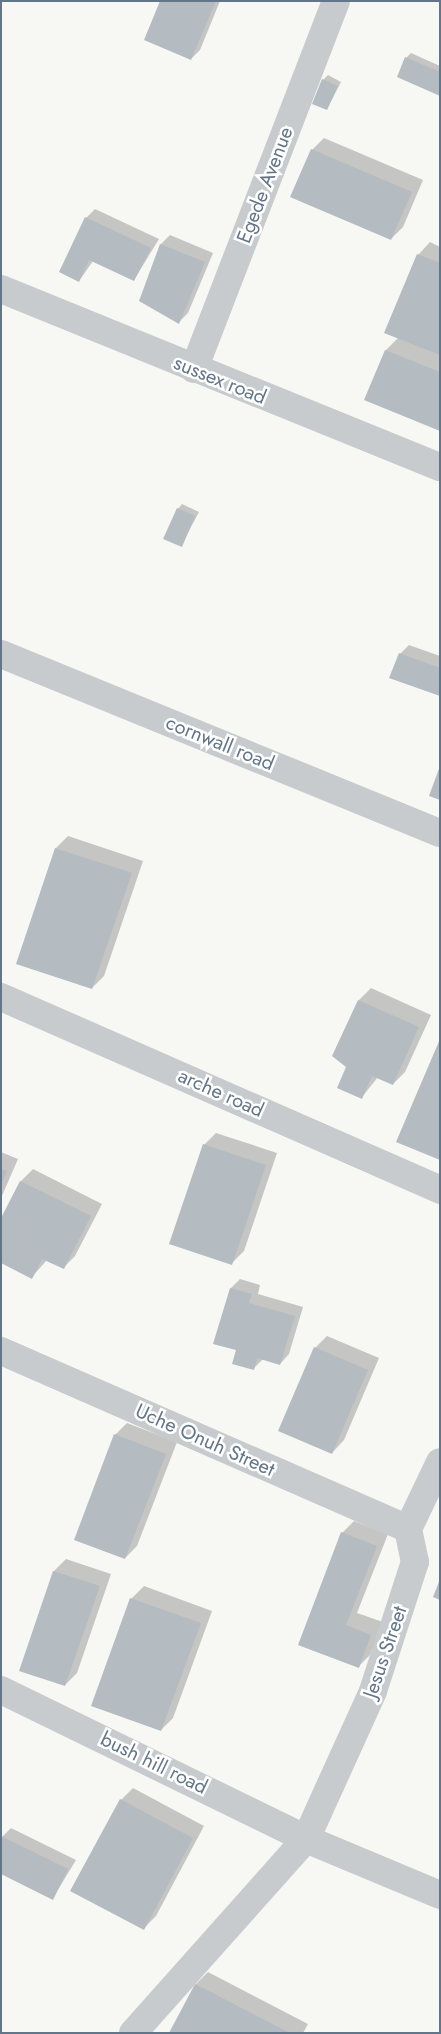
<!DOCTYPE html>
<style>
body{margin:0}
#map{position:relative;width:441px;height:2034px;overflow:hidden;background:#f7f7f4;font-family:Jost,sans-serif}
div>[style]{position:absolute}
.shadow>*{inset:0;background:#0003}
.building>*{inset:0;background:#b4bbc1}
.minor>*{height:28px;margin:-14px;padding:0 14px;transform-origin:14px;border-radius:14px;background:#c7cbce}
span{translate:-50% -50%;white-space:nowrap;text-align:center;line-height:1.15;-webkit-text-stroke:5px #fff;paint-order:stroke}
.street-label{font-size:20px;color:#637588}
.frame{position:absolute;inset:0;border:2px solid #637588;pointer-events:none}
</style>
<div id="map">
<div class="shadow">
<div style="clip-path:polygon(161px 1px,220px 1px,200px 50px,191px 59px)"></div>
<div style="clip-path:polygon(411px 53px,440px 66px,440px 94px,406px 58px)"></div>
<div style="clip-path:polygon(328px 75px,341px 82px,327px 109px,323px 80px)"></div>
<div style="clip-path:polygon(324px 138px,423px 180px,403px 227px,391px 239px,312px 150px)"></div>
<div style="clip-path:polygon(95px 209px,159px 239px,134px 280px,93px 261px,79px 281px,86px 218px)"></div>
<div style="clip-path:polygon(170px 235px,213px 253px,188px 313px,179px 322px,161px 244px)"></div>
<div style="clip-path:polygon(430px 242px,440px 247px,440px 430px,365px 399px,386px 350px,399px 337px,418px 255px)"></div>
<div style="clip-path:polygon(182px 504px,199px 512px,181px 546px,178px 509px)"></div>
<div style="clip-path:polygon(409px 645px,440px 656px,440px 695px,400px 654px)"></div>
<div style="clip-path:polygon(68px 836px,143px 861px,104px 976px,92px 988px,17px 963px,56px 848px)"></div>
<div style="clip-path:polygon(371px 988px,431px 1015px,405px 1072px,393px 1084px,378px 1077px,362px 1097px,348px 1066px,359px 1000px)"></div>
<div style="clip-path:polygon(216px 1133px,277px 1153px,244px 1251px,232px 1263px,204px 1145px)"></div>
<div style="clip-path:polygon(1px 1152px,18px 1159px,1px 1198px)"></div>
<div style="clip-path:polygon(33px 1169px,102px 1204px,75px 1256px,63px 1268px,47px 1260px,32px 1277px,1px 1221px,21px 1181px)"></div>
<div style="clip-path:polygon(240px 1279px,260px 1285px,258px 1294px,303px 1307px,289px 1354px,280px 1364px,263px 1359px,253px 1369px,237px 1349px,231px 1288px)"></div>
<div style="clip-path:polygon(327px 1336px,379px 1358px,344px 1440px,332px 1453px,315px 1348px)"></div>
<div style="clip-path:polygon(127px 1423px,177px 1442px,137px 1546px,125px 1558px,115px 1435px)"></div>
<div style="clip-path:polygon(354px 1521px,388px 1534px,357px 1613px,383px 1622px,370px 1655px,358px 1667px,299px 1645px,342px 1533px)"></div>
<div style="clip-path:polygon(66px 1559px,111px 1574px,77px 1673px,65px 1685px,21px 1670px,54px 1571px)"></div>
<div style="clip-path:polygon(144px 1586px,212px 1611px,173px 1718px,161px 1730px,93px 1705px,132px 1598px)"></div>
<div style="clip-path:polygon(133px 1788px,204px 1826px,156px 1916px,144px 1928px,121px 1800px)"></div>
<div style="clip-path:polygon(11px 1828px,76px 1860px,53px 1898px,2px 1837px)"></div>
<div style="clip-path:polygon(208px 1972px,308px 2024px,303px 2033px,170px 2033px,196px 1984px)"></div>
</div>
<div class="building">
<div style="clip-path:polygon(160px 1px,216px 1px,191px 60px,144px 40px)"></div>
<div style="clip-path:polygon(405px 57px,440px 72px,440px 96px,397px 77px)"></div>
<div style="clip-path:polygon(322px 79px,338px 86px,327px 110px,312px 104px)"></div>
<div style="clip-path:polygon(311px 149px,412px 192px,391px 240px,290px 197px)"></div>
<div style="clip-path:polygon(85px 217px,151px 248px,134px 281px,89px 260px,79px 282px,59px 272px)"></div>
<div style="clip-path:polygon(160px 244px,205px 262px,179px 324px,139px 301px)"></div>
<div style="clip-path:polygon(417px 254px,440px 263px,440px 355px,384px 333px)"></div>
<div style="clip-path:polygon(385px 350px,440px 372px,440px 431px,364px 400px)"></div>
<div style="clip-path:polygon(177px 508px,195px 516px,182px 547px,163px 539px)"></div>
<div style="clip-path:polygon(399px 653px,440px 668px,440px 696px,389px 678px)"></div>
<div style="clip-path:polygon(440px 766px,440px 800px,429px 796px)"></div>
<div style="clip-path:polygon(55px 848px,132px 873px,92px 989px,16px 964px)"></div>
<div style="clip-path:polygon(358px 1000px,419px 1027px,393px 1085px,372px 1076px,362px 1099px,337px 1088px,346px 1067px,332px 1056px)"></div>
<div style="clip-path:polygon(440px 1039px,440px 1160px,396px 1142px)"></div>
<div style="clip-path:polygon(203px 1144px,266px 1165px,232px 1265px,169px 1244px)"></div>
<div style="clip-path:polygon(1px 1169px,7px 1171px,1px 1184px)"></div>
<div style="clip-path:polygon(20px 1181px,91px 1216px,64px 1269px,42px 1259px,32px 1279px,1px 1263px,1px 1218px)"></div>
<div style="clip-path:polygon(230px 1288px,252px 1294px,249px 1303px,295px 1316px,280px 1365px,257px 1358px,254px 1370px,232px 1364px,236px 1350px,213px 1344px)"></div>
<div style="clip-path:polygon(314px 1347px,368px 1370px,332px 1454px,278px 1431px)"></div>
<div style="clip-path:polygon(114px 1434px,166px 1454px,125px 1559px,74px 1540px)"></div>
<div style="clip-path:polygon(341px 1532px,377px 1546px,346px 1625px,371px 1635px,359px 1668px,298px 1645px)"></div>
<div style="clip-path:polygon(53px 1571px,100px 1586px,65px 1686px,19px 1671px)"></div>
<div style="clip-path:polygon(440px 1579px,440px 1600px,433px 1597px)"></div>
<div style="clip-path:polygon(130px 1598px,201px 1623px,161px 1731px,91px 1706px)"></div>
<div style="clip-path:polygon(120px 1799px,193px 1838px,144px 1930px,70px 1891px)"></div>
<div style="clip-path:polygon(1px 1836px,68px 1869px,53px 1900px,1px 1874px)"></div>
<div style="clip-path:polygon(195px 1984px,290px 2033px,169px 2033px)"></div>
</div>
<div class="minor">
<div style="left:1px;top:289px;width:474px;rotate:22.1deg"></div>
<div style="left:194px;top:369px;width:394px;rotate:-68.9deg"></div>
<div style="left:1px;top:654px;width:474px;rotate:22.2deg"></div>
<div style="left:1px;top:997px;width:480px;rotate:23.7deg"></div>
<div style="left:1px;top:1351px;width:444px;rotate:23.6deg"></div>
<div style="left:1px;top:1690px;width:339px;rotate:26deg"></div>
<div style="left:306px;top:1839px;width:145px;rotate:22.7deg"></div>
<div style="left:133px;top:2033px;width:260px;rotate:-48.3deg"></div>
<div style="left:306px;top:1839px;width:162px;rotate:-65.6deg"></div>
<div style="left:373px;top:1691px;width:136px;rotate:-72deg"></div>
<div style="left:415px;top:1562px;width:34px;rotate:-102deg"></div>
<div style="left:408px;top:1529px;width:74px;rotate:-64.5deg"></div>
</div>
<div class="street-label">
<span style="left:265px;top:185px;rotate:-69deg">Egede Avenue</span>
<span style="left:220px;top:380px;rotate:22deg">sussex road</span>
<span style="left:220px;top:743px;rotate:22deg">cornwall road</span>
<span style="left:221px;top:1093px;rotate:24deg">arche road</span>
<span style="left:205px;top:1440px;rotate:24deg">Uche Onuh Street</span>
<span style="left:385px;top:1652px;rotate:-71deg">Jesus Street</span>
<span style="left:154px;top:1763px;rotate:26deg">bush hill road</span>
</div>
<div class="frame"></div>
</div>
